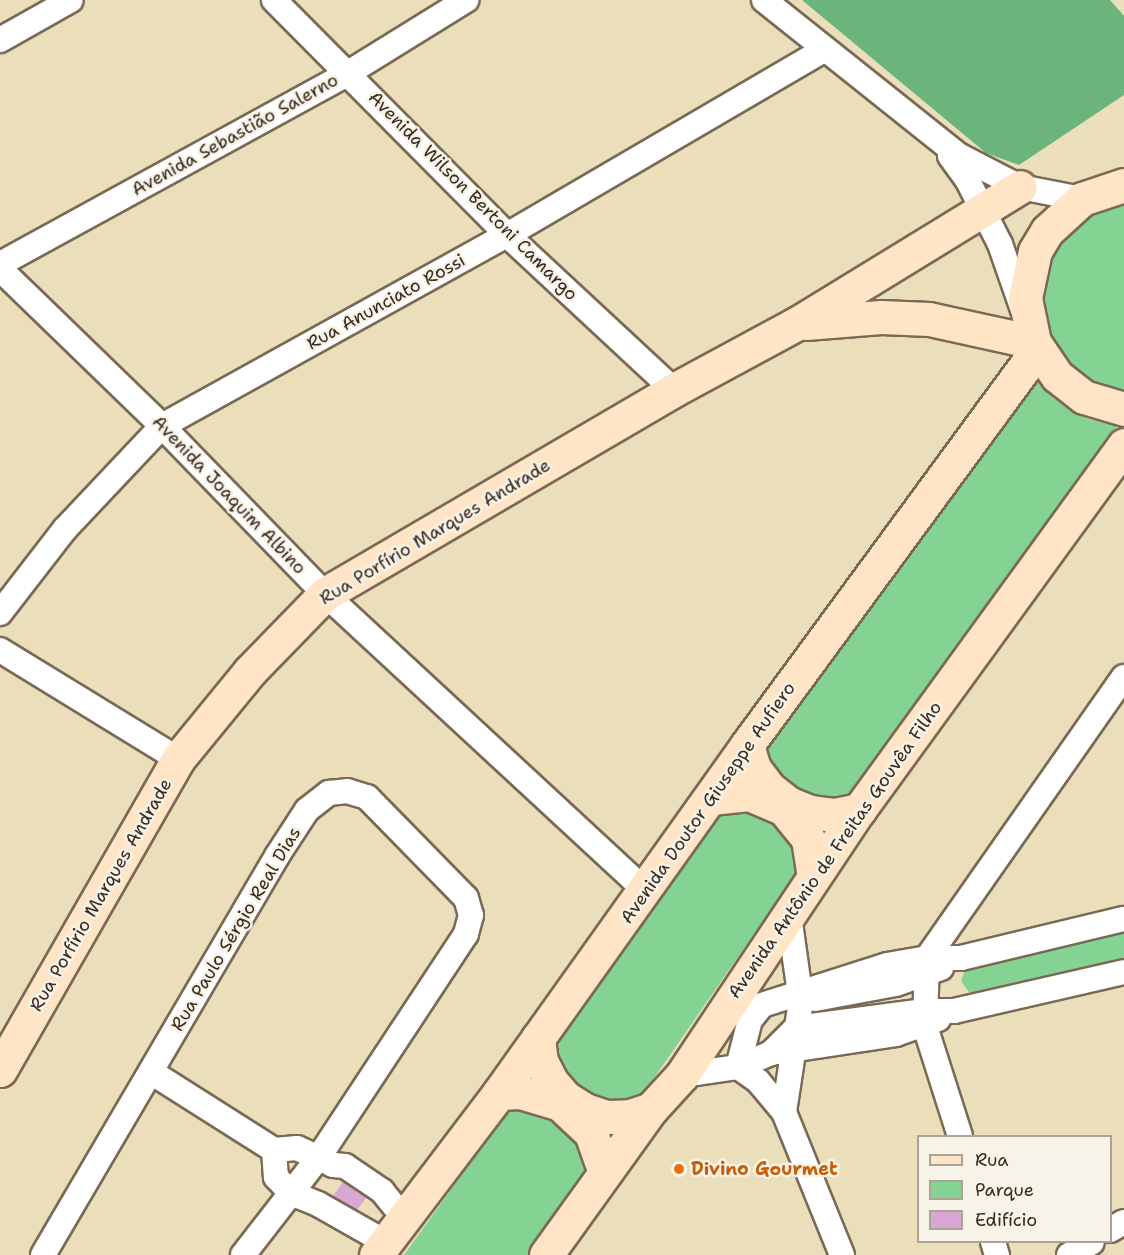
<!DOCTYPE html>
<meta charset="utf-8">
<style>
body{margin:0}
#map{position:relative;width:1124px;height:1255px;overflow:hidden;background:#ebdfbb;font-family:"Shantell Sans",sans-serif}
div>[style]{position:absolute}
.green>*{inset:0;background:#84d392}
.forest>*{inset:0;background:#6bb57c}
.building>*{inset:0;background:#d9a7d4}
.roads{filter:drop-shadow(2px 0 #796955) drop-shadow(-2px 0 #796955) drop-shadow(0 2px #796955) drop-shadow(0 -2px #796955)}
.street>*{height:24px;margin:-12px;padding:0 12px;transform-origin:12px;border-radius:12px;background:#fff}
.secondary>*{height:33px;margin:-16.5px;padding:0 16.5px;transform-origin:16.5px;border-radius:16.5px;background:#ffe4c6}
.dots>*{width:16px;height:16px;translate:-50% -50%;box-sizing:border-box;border:3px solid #f7f3e8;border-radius:50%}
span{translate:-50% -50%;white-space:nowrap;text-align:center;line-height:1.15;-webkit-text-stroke:5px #f7f3e8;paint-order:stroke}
.street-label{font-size:18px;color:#3b2a1e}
.food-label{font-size:18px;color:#c56008;font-weight:700}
.left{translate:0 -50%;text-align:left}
.legend{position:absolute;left:917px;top:1135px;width:195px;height:108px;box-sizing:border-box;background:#f7f3e8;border:2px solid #aca397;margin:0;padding:8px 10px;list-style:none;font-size:18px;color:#3b2a1e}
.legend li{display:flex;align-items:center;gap:12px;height:30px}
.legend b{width:30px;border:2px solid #aca397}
</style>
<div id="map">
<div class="green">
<div style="clip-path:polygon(1124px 200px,1124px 395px,1086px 383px,1058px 359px,1041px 327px,1037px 290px,1046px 255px,1068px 225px,1098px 205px)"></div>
<div style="clip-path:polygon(1030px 368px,1053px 398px,1088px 419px,1117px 426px,858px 798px,818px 807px,776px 775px,767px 750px,769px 736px)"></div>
<div style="clip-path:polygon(735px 799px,795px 835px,801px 866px,636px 1104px,614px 1113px,555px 1078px,549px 1043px,712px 809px)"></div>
<div style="clip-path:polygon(1124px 933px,1124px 962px,976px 993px,969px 992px,961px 981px,966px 967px,972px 964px)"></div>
<div style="clip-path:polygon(521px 1105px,531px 1105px,584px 1140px,593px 1168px,535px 1255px,404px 1255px,504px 1116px)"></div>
</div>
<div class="forest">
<div style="clip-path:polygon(802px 0,1110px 0,1124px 16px,1124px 95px,1019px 165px,986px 153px)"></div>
</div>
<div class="building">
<div style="clip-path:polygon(343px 1182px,366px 1198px,357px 1210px,333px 1196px)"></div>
</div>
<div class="roads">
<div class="street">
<div style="left:274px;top:0;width:331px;rotate:45.2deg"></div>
<div style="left:507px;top:235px;width:228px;rotate:42.9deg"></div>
<div style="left:764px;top:0;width:248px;rotate:38.6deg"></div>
<div style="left:958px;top:155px;width:70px;rotate:27.3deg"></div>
<div style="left:1020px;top:187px;width:63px;rotate:11deg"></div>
<div style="left:0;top:40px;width:81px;rotate:-29.4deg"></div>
<div style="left:950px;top:156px;width:29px;rotate:54deg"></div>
<div style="left:967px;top:179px;width:73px;rotate:63.1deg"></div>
<div style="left:1000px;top:244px;width:70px;rotate:70.8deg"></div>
<div style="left:0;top:264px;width:399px;rotate:-28.7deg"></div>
<div style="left:350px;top:72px;width:137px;rotate:-31.8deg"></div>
<div style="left:0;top:269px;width:226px;rotate:44.1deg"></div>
<div style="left:162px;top:426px;width:234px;rotate:45.9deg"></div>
<div style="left:325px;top:594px;width:437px;rotate:42.8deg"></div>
<div style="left:0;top:613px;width:106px;rotate:-52.3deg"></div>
<div style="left:65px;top:529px;width:141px;rotate:-46.7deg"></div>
<div style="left:162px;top:426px;width:394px;rotate:-29deg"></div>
<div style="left:507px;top:235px;width:366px;rotate:-30.3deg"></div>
<div style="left:0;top:650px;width:209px;rotate:31.5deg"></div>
<div style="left:815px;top:999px;width:82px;rotate:-10.5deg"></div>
<div style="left:896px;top:984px;width:48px;rotate:-19.6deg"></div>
<div style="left:771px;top:1053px;width:35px;rotate:-45deg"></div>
<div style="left:796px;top:1028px;width:128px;rotate:-7.6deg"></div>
<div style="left:923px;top:1011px;width:31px"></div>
<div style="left:954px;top:1011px;width:174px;rotate:-12.9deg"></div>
<div style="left:151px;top:1072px;width:146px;rotate:32.4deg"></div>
<div style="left:274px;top:1150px;width:23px;rotate:-5deg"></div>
<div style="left:297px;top:1148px;width:40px;rotate:25deg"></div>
<div style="left:333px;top:1165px;width:12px;rotate:5deg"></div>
<div style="left:345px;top:1166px;width:45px;rotate:34deg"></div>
<div style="left:382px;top:1191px;width:19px;rotate:51deg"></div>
<div style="left:682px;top:1075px;width:57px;rotate:-8.1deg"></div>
<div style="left:738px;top:1067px;width:36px;rotate:-23deg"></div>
<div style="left:771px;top:1053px;width:126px;rotate:-8.6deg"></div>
<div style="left:896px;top:1034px;width:45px;rotate:-19.7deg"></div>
<div style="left:784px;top:1112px;width:112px;rotate:-81.3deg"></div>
<div style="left:801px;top:1001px;width:86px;rotate:-98deg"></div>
<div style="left:960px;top:1136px;width:115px;rotate:-107.7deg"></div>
<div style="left:925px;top:1026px;width:68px;rotate:-88.3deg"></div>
<div style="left:927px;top:958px;width:343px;rotate:-55deg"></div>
<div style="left:274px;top:1150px;width:27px;rotate:86deg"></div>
<div style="left:276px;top:1177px;width:22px;rotate:47deg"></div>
<div style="left:291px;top:1193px;width:29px;rotate:22deg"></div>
<div style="left:318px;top:1204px;width:77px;rotate:29.6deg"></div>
<div style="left:1110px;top:1230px;width:16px;rotate:-30deg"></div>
<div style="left:993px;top:1242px;width:14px;rotate:73deg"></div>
<div style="left:43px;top:1255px;width:463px;rotate:-59.6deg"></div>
<div style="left:277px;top:856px;width:55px;rotate:-56.9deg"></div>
<div style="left:307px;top:810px;width:28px;rotate:-38deg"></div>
<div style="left:329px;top:793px;width:18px;rotate:-6deg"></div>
<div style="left:347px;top:791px;width:21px;rotate:17deg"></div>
<div style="left:367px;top:797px;width:141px;rotate:45.6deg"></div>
<div style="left:466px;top:898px;width:18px;rotate:74deg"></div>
<div style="left:471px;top:915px;width:20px;rotate:105deg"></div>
<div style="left:466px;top:934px;width:267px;rotate:123.4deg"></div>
<div style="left:319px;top:1157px;width:124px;rotate:127.8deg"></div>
<div style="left:842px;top:1255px;width:154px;rotate:-112.1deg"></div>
<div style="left:784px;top:1112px;width:40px;rotate:-130deg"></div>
<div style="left:758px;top:1081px;width:24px;rotate:-145deg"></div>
<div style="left:738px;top:1067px;width:49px;rotate:-75.7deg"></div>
<div style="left:750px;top:1020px;width:19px;rotate:-51deg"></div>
<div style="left:762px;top:1005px;width:131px;rotate:-17.7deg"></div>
<div style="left:887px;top:965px;width:41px;rotate:-9.9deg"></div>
<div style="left:927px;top:958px;width:34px"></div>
<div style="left:961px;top:958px;width:168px;rotate:-13.5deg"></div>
<div style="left:1069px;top:1255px;width:26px;rotate:-29deg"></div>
</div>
<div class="secondary">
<div style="left:1124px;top:185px;width:44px;rotate:161.6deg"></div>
<div style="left:1082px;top:199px;width:47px;rotate:137.6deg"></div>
<div style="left:1047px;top:231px;width:23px;rotate:121deg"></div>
<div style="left:1035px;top:251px;width:48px;rotate:102deg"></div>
<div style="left:1025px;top:298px;width:45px;rotate:78.4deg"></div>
<div style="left:1034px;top:342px;width:41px;rotate:55.9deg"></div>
<div style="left:1057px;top:376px;width:34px;rotate:38deg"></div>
<div style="left:1084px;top:397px;width:42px;rotate:16.7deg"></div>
<div style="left:806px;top:323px;width:75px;rotate:-4.6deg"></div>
<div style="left:881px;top:317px;width:48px;rotate:2.4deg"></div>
<div style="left:929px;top:319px;width:107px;rotate:12.4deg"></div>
<div style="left:747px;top:745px;width:24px;rotate:73deg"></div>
<div style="left:754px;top:768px;width:25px;rotate:53deg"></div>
<div style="left:769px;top:788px;width:24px;rotate:38deg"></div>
<div style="left:788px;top:803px;width:24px;rotate:22deg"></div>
<div style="left:810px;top:812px;width:25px;rotate:7deg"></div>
<div style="left:835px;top:815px;width:25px;rotate:-12deg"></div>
<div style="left:711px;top:798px;width:38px;rotate:-6deg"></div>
<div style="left:749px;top:794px;width:38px;rotate:23deg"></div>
<div style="left:784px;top:809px;width:38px;rotate:51deg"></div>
<div style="left:808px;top:839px;width:37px;rotate:81deg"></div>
<div style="left:538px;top:1038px;width:23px;rotate:83deg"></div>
<div style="left:541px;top:1061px;width:22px;rotate:63deg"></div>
<div style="left:551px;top:1081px;width:23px;rotate:49deg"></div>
<div style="left:566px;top:1098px;width:22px;rotate:32deg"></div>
<div style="left:585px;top:1110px;width:23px;rotate:18deg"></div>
<div style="left:607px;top:1117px;width:23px;rotate:-2deg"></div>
<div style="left:630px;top:1116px;width:22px;rotate:-18deg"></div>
<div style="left:0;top:1070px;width:358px;rotate:-60.2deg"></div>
<div style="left:178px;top:759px;width:114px;rotate:-50.7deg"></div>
<div style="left:250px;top:671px;width:107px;rotate:-45.8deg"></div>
<div style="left:325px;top:594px;width:404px;rotate:-30.3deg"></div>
<div style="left:674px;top:390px;width:141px;rotate:-28.4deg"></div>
<div style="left:798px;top:323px;width:260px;rotate:-31.5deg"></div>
<div style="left:499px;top:1093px;width:21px;rotate:-3deg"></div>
<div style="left:520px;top:1092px;width:42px;rotate:16.7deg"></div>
<div style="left:560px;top:1104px;width:42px;rotate:43.1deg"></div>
<div style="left:591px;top:1133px;width:42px;rotate:70.7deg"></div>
<div style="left:376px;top:1255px;width:203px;rotate:-52.8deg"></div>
<div style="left:499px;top:1093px;width:427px;rotate:-54.5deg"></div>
<div style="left:747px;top:745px;width:491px;rotate:-53.7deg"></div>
<div style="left:546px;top:1255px;width:180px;rotate:-54.3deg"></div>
<div style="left:651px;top:1109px;width:46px;rotate:-47.6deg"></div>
<div style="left:682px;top:1075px;width:319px;rotate:-56.3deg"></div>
<div style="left:859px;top:810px;width:451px;rotate:-54deg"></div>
</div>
</div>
<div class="dots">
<div style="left:679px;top:1169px;background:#e8710a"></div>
</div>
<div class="street-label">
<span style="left:235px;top:135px;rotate:-29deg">Avenida Sebastião Salerno</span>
<span style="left:473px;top:196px;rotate:45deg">Avenida Wilson Bertoni Camargo</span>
<span style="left:386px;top:302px;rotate:-29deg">Rua Anunciato Rossi</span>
<span style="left:229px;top:495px;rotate:46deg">Avenida Joaquim Albino</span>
<span style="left:435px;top:532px;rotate:-31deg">Rua Porfírio Marques Andrade</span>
<span style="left:708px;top:803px;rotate:-55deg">Avenida Doutor Giuseppe Aufiero</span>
<span style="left:835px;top:850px;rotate:-55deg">Avenida Antônio de Freitas Gouvêa Filho</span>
<span style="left:101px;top:895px;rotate:-60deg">Rua Porfírio Marques Andrade</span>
<span style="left:236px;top:929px;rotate:-59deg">Rua Paulo Sérgio Real Dias</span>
</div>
<div class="food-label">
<span class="left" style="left:691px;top:1169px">Divino Gourmet</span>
</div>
<ul class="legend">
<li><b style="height:8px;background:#ffe4c6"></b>Rua</li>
<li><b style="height:16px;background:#84d392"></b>Parque</li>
<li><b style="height:16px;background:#d9a7d4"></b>Edifício</li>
</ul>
</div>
